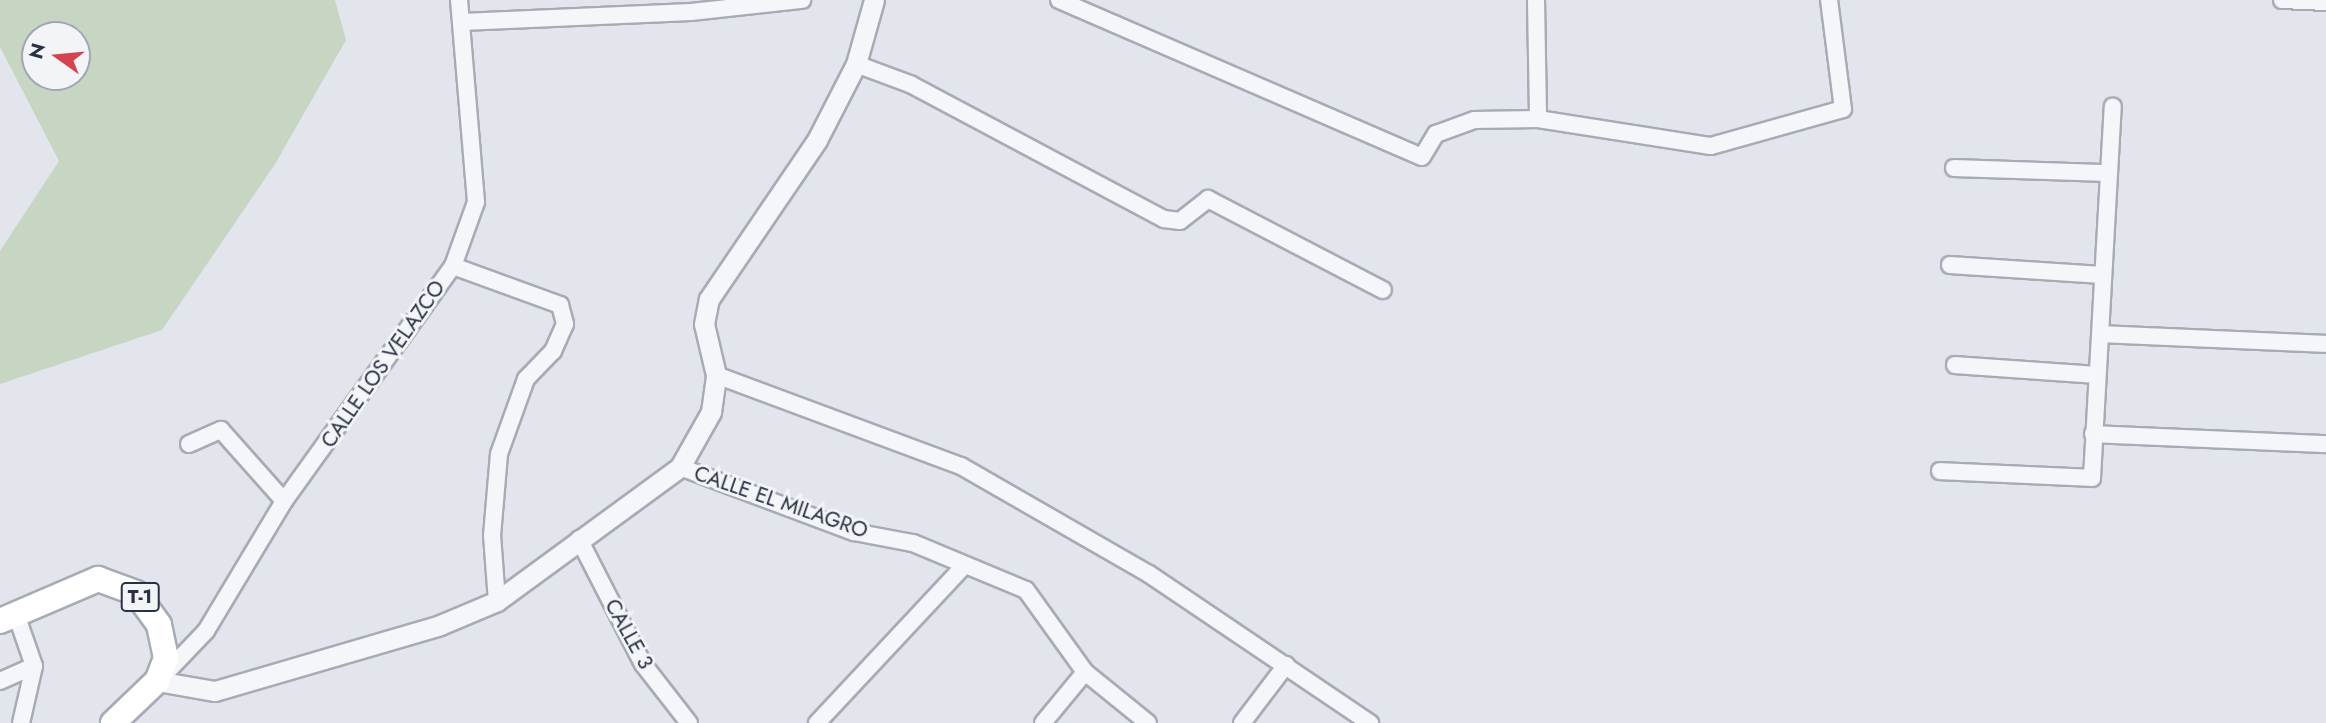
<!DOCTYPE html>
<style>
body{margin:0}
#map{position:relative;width:2326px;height:723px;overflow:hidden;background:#e2e5eb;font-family:Jost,sans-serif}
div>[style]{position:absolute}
.green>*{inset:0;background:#c7d5c3}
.roads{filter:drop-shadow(2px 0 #a7abb6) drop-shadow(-2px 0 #a7abb6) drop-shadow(0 2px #a7abb6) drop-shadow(0 -2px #a7abb6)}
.minor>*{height:16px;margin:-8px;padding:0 8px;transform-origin:8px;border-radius:8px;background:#f5f6f9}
.tertiary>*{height:19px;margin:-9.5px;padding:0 9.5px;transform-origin:9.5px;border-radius:9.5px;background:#f5f6f9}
.trunk>*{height:24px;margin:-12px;padding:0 12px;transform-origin:12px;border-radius:12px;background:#fff}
span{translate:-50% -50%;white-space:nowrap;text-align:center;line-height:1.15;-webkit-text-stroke:6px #f2f4f8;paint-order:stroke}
.shield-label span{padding:2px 5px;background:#f2f4f8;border:2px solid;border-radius:5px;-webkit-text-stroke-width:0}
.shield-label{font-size:19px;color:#293144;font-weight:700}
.street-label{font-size:21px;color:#293144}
.north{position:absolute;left:21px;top:21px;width:70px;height:70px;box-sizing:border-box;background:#f2f4f8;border:2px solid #a2a6b0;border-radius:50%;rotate:285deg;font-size:19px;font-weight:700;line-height:28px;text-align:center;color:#293144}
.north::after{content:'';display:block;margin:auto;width:24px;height:32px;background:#d4444f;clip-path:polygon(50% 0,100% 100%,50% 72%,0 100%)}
</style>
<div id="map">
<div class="green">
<div style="clip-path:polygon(evenodd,0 0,335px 0,346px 40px,275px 164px,162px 330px,0 384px,0 251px,59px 161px,0 47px,0 0,77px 35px,77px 77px,35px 77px,35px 35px,77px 35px)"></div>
</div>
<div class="roads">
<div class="minor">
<div style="left:1059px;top:0;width:395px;rotate:23.4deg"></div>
<div style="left:1422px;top:157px;width:27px;rotate:-59deg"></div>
<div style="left:1436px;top:134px;width:40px;rotate:-20.2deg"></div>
<div style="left:1474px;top:120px;width:64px;rotate:-0.9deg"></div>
<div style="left:1538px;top:119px;width:175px;rotate:8.9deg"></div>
<div style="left:1711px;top:146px;width:137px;rotate:-15.7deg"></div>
<div style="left:1843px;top:109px;width:110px;rotate:-97.3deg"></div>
<div style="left:1536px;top:0;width:119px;rotate:89deg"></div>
<div style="left:2282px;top:0;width:44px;rotate:2.6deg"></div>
<div style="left:462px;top:22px;width:229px;rotate:-2.5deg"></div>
<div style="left:691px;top:12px;width:112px;rotate:-6.2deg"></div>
<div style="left:856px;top:64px;width:58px;rotate:20.3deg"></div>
<div style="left:910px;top:84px;width:288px;rotate:28deg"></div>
<div style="left:1164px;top:219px;width:16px;rotate:7deg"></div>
<div style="left:1180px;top:221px;width:36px;rotate:-38deg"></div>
<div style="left:1208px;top:199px;width:197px;rotate:27.5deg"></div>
<div style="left:1954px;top:168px;width:154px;rotate:1.9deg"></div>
<div style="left:1950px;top:265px;width:152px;rotate:3.8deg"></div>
<div style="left:453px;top:266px;width:114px;rotate:20deg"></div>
<div style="left:560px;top:305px;width:20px;rotate:75deg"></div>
<div style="left:565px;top:324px;width:30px;rotate:114deg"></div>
<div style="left:553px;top:351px;width:39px;rotate:134deg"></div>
<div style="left:526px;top:379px;width:80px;rotate:109.8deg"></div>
<div style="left:499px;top:454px;width:81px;rotate:94.9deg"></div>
<div style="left:492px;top:535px;width:66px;rotate:85.7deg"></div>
<div style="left:2101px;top:334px;width:225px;rotate:2.5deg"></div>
<div style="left:1955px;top:365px;width:142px;rotate:4deg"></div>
<div style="left:716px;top:375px;width:261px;rotate:20.4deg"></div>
<div style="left:961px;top:466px;width:217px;rotate:29.9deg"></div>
<div style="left:1149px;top:574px;width:267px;rotate:34deg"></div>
<div style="left:2093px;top:434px;width:233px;rotate:2.5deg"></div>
<div style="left:189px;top:444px;width:35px;rotate:-24deg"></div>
<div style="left:221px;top:430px;width:95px;rotate:48.4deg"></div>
<div style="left:680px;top:467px;width:186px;rotate:20.5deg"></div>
<div style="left:854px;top:532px;width:60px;rotate:10.6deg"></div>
<div style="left:913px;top:543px;width:122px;rotate:22.6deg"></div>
<div style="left:1026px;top:590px;width:101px;rotate:54.3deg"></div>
<div style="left:1085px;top:672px;width:81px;rotate:39deg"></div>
<div style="left:1940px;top:471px;width:152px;rotate:2.6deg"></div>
<div style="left:2092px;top:478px;width:372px;rotate:-86.8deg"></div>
<div style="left:579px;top:539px;width:140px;rotate:62.9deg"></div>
<div style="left:643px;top:664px;width:75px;rotate:52.1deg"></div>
<div style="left:16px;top:614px;width:55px;rotate:70.9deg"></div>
<div style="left:34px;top:666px;width:58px;rotate:102.8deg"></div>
<div style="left:161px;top:678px;width:65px;rotate:-46.2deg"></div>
<div style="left:206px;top:631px;width:152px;rotate:-59deg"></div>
<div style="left:284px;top:501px;width:289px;rotate:-54.3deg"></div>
<div style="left:453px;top:266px;width:68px;rotate:-70.2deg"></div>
<div style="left:476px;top:202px;width:203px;rotate:-94.8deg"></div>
<div style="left:0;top:681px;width:37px;rotate:-24deg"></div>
<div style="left:817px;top:723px;width:214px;rotate:-46.9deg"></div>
<div style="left:1043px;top:723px;width:66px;rotate:-50.5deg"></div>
<div style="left:1242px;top:723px;width:73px;rotate:-52.8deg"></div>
</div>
<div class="tertiary">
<div style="left:157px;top:681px;width:59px;rotate:9.8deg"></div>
<div style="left:215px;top:691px;width:234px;rotate:-16.3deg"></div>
<div style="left:440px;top:625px;width:62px;rotate:-22.8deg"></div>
<div style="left:497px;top:601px;width:227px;rotate:-36.2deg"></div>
<div style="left:680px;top:467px;width:63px;rotate:-60.6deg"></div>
<div style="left:711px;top:412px;width:37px;rotate:-82deg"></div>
<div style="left:716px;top:375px;width:52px;rotate:-103.2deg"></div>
<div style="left:704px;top:324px;width:25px;rotate:-79deg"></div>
<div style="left:709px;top:299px;width:192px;rotate:-55.8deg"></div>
<div style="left:817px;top:140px;width:85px;rotate:-62.8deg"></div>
<div style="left:856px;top:64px;width:66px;rotate:-74.3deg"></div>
</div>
<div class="trunk">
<div style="left:0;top:621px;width:107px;rotate:-23.2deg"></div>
<div style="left:98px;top:579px;width:40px;rotate:20.2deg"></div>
<div style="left:136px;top:593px;width:39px;rotate:54deg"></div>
<div style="left:159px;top:625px;width:34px;rotate:78deg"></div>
<div style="left:166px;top:658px;width:25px;rotate:111deg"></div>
<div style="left:157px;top:681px;width:61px;rotate:136.3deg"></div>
</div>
</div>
<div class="shield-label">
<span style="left:140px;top:597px">T-1</span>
</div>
<div class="street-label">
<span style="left:383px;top:364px;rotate:-55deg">CALLE LOS VELAZCO</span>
<span style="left:781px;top:502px;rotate:19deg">CALLE EL MILAGRO</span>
<span style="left:629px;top:634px;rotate:61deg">CALLE 3</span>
</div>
<div class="north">N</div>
</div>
